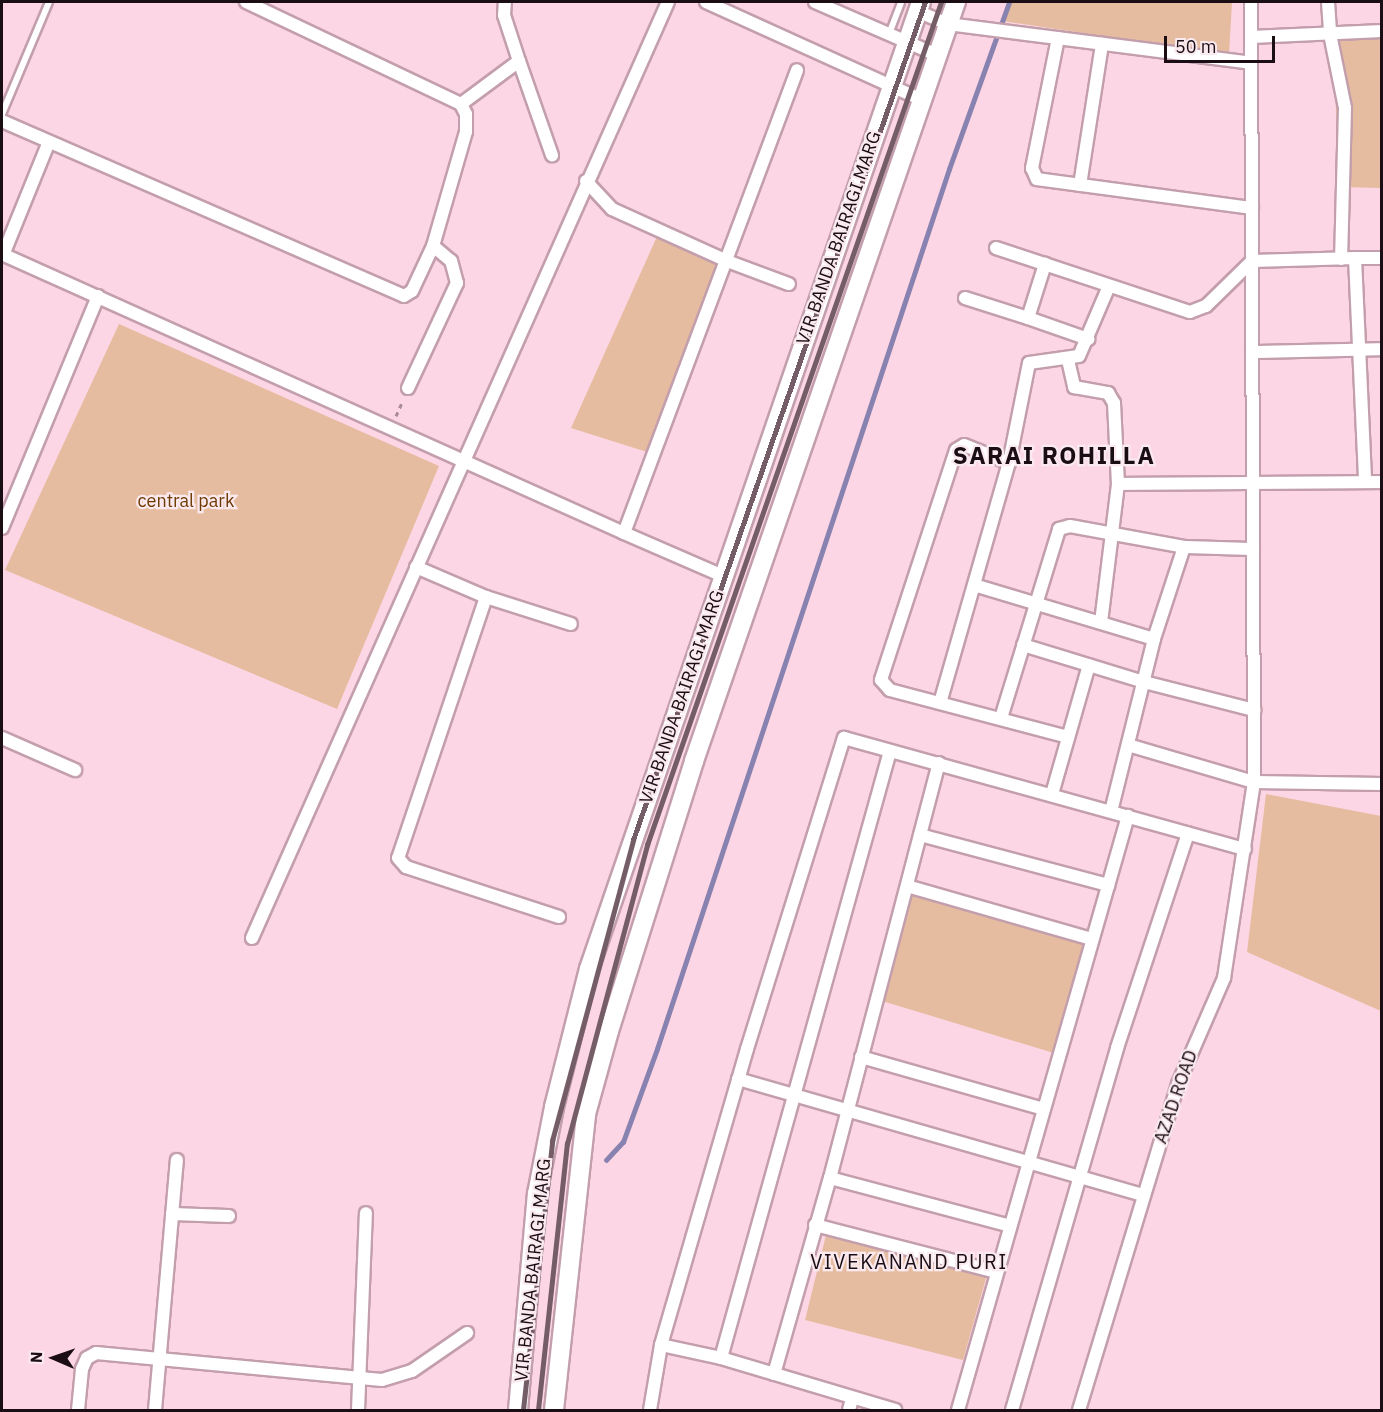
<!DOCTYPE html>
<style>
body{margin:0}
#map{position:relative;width:1383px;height:1412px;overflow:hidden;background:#fdd6e5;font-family:"IBM Plex Sans",sans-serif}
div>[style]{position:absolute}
.green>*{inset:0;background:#e5bc9f}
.stream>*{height:4.5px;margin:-2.25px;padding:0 2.25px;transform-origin:2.25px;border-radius:2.25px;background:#8782af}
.path>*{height:3px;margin-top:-1.5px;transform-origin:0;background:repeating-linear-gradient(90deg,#a88a96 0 4.5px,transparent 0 9px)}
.roads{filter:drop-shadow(2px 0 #c39eac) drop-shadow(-2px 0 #c39eac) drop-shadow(0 2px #c39eac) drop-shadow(0 -2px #c39eac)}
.lane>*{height:6px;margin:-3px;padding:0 3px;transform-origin:3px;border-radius:3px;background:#fff}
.street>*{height:12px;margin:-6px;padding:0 6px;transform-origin:6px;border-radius:6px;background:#fff}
.secondary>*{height:18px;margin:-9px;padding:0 9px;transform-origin:9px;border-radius:9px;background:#fff}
.rail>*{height:4.5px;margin:-2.25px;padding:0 2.25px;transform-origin:2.25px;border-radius:2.25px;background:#745d66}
span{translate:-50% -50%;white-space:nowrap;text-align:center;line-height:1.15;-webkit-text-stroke:4.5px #faeaf0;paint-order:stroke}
.street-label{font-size:18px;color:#1a0d13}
.park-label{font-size:18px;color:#6e3901}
.neighbourhood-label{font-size:20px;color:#1a0d13;letter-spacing:1.5px}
.district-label{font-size:24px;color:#1a0d13;font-weight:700;letter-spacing:1.5px}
.frame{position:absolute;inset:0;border:3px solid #1a0d13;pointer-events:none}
.north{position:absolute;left:24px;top:1328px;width:60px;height:60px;-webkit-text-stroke:4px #faeaf0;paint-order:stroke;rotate:272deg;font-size:16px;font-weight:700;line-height:24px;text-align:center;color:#1a0d13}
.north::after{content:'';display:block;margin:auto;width:21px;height:27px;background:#1a0d13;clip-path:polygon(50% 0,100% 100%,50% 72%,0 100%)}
.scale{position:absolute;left:1164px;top:36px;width:111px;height:27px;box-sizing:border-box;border:3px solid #1a0d13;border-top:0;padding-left:8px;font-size:18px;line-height:21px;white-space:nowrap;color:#1a0d13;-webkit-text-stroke:4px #faeaf0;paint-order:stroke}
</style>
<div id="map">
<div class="green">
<div style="clip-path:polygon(1011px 2px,1232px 2px,1229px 55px,1002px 21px)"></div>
<div style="clip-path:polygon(1381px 37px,1381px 188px,1338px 187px,1334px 40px)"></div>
<div style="clip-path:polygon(659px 232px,724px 269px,647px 452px,571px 428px)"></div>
<div style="clip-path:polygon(119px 324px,439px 466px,337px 709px,5px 570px)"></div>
<div style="clip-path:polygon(1266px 794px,1381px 816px,1381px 1011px,1247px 952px)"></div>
<div style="clip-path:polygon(908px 892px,1087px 942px,1057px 1054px,879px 1000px)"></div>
<div style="clip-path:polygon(827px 1231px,988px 1271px,963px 1360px,805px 1320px)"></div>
</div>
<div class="stream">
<div style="left:606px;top:1160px;width:25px;rotate:-47deg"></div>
<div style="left:623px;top:1142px;width:99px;rotate:-69.9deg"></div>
<div style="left:657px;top:1049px;width:927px;rotate:-71.64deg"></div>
<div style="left:949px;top:169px;width:177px;rotate:-70.2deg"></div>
</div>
<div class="path">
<div style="left:396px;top:416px;width:17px;rotate:-66deg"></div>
</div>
<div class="roads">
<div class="lane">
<div style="left:889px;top:34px;width:34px;rotate:-69deg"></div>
<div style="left:2px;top:114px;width:121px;rotate:-67.2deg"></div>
</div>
<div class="street">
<div style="left:706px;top:2px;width:237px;rotate:24.4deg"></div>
<div style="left:815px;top:2px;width:133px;rotate:23.5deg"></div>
<div style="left:1328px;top:2px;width:32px;rotate:86deg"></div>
<div style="left:1330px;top:34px;width:76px;rotate:78.5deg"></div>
<div style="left:1345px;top:108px;width:151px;rotate:91.5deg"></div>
<div style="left:917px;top:11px;width:34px;rotate:23deg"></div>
<div style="left:948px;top:24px;width:305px;rotate:7.3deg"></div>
<div style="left:1251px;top:37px;width:131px;rotate:-2.6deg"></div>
<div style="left:1058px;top:38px;width:133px;rotate:101.3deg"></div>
<div style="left:1032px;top:168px;width:12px;rotate:66deg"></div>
<div style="left:1037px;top:179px;width:217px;rotate:7.7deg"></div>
<div style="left:519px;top:61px;width:100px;rotate:70.7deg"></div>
<div style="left:461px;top:104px;width:72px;rotate:-36.6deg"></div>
<div style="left:519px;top:61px;width:48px;rotate:-108.1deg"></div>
<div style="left:504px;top:15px;width:13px;rotate:-86deg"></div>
<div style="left:2px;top:121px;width:438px;rotate:23.5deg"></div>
<div style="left:404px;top:296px;width:9px;rotate:-32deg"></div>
<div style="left:412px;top:291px;width:50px;rotate:-65deg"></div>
<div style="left:433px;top:246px;width:119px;rotate:-73.9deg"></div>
<div style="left:466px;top:132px;width:18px;rotate:-90deg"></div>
<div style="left:466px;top:114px;width:11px;rotate:-117deg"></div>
<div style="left:461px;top:104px;width:238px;rotate:-154.6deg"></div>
<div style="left:586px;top:181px;width:38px;rotate:47deg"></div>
<div style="left:612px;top:209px;width:126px;rotate:24.3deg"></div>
<div style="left:727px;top:261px;width:66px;rotate:20.4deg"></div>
<div style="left:1080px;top:185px;width:143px;rotate:-81.1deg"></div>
<div style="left:996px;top:248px;width:204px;rotate:18.3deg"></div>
<div style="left:1190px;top:312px;width:17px;rotate:-21deg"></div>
<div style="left:1206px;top:306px;width:64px;rotate:-44.4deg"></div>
<div style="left:1252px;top:261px;width:103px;rotate:-1.7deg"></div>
<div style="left:1355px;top:258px;width:224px;rotate:87.4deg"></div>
<div style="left:2px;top:254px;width:682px;rotate:24.16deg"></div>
<div style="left:3px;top:255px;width:120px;rotate:-67.9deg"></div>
<div style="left:1355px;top:258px;width:27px"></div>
<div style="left:965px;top:298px;width:66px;rotate:17.6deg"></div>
<div style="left:1028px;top:318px;width:57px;rotate:-72.5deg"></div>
<div style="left:1028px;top:318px;width:64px;rotate:19.3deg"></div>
<div style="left:1252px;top:352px;width:130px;rotate:-1.3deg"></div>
<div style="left:1068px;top:360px;width:28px;rotate:77deg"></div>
<div style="left:1074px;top:387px;width:35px;rotate:10deg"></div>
<div style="left:1108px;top:393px;width:12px;rotate:59deg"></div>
<div style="left:1114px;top:403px;width:81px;rotate:87.2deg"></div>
<div style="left:1118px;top:484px;width:139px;rotate:97deg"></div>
<div style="left:408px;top:388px;width:116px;rotate:-65deg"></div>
<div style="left:457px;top:283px;width:23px;rotate:-105deg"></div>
<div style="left:451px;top:261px;width:23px;rotate:-140deg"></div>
<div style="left:1009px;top:463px;width:48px;rotate:-158.2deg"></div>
<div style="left:964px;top:445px;width:9px;rotate:148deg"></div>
<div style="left:956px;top:450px;width:242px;rotate:108.1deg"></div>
<div style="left:881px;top:680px;width:13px;rotate:48deg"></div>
<div style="left:890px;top:690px;width:184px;rotate:14.8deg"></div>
<div style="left:1118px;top:484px;width:264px;rotate:-0.4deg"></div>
<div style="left:2px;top:528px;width:251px;rotate:-67.5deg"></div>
<div style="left:1184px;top:547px;width:69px;rotate:1.7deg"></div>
<div style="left:416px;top:567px;width:76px;rotate:23.2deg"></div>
<div style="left:486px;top:597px;width:89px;rotate:17.6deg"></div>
<div style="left:723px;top:576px;width:108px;rotate:-156.5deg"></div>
<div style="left:624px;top:533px;width:494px;rotate:-69.5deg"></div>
<div style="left:974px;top:585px;width:188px;rotate:16.7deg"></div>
<div style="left:486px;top:597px;width:275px;rotate:108.6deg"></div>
<div style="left:398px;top:858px;width:12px;rotate:48deg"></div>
<div style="left:406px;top:867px;width:161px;rotate:18.1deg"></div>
<div style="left:1023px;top:645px;width:127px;rotate:17deg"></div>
<div style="left:1144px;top:682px;width:114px;rotate:14.3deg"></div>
<div style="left:940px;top:703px;width:250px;rotate:-74deg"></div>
<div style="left:1009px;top:463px;width:102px;rotate:-78.7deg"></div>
<div style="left:1029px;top:363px;width:50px;rotate:-8deg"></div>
<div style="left:1079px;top:356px;width:76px;rotate:-66.8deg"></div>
<div style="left:1001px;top:718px;width:198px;rotate:-72.9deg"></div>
<div style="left:1059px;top:529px;width:11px;rotate:-15deg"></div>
<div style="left:1070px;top:526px;width:116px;rotate:10.4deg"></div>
<div style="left:1184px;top:547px;width:97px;rotate:108.1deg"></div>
<div style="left:1154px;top:639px;width:177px;rotate:104deg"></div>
<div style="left:2px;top:738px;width:80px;rotate:23.7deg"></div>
<div style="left:1128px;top:745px;width:131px;rotate:16.4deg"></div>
<div style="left:1254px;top:782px;width:128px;rotate:0.9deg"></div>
<div style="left:1052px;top:794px;width:134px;rotate:-74deg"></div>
<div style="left:920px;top:835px;width:195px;rotate:14.9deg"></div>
<div style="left:907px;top:886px;width:192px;rotate:16deg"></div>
<div style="left:252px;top:938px;width:1024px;rotate:-66.04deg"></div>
<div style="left:861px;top:1057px;width:190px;rotate:15.9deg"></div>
<div style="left:738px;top:1079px;width:421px;rotate:16deg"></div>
<div style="left:830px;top:1178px;width:186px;rotate:14.9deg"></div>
<div style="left:172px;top:1214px;width:57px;rotate:2deg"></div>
<div style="left:815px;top:1225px;width:188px;rotate:14.5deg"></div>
<div style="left:661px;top:1345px;width:61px;rotate:12.2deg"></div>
<div style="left:721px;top:1358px;width:182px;rotate:16.6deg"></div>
<div style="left:721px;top:1358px;width:630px;rotate:-74.44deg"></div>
<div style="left:774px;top:1374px;width:204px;rotate:-74.1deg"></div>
<div style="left:830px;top:1178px;width:429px;rotate:-75.3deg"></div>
<div style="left:78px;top:1410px;width:41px;rotate:-84.4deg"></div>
<div style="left:82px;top:1369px;width:12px;rotate:-66deg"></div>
<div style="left:87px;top:1358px;width:10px;rotate:-29deg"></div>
<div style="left:96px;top:1353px;width:287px;rotate:5.4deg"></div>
<div style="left:382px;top:1380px;width:31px;rotate:-17deg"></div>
<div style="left:412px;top:1371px;width:67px;rotate:-34.6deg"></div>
<div style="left:155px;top:1410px;width:251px;rotate:-85deg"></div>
<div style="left:358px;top:1410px;width:197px;rotate:-87.7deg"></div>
<div style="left:650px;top:1410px;width:66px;rotate:-80.4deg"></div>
<div style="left:661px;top:1345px;width:308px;rotate:-73.8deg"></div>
<div style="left:747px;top:1049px;width:326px;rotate:-72.7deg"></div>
<div style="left:844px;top:738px;width:416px;rotate:15.5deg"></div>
<div style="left:849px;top:1410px;width:11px;rotate:-75deg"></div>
<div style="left:958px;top:1410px;width:618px;rotate:-74.03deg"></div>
<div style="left:1012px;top:1410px;width:377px;rotate:-73.8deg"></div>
<div style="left:1117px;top:1048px;width:226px;rotate:-71.7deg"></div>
<div style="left:1079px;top:1410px;width:341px;rotate:-73.1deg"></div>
<div style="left:1178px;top:1084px;width:116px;rotate:-66.5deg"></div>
<div style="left:1224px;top:978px;width:198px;rotate:-81.3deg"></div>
<div style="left:1254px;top:782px;width:780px;rotate:-90.22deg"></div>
</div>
<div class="secondary">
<div style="left:518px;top:1410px;width:217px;rotate:-85deg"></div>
<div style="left:537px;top:1194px;width:89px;rotate:-78.9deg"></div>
<div style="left:554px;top:1107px;width:142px;rotate:-75.8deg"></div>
<div style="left:589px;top:969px;width:1022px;rotate:-71.05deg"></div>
<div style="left:554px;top:1410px;width:298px;rotate:-83.8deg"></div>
<div style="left:586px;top:1114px;width:86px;rotate:-74.5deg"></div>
<div style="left:609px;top:1031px;width:283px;rotate:-72.5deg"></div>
<div style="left:694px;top:761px;width:803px;rotate:-70.96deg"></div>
</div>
</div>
<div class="rail">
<div style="left:523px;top:1410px;width:271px;rotate:-83.8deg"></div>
<div style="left:552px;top:1141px;width:312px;rotate:-74.9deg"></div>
<div style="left:633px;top:840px;width:887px;rotate:-70.79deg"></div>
<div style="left:538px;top:1410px;width:268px;rotate:-83.8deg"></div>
<div style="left:567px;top:1144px;width:310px;rotate:-75deg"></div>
<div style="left:647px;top:845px;width:893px;rotate:-70.77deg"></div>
</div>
<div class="street-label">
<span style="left:839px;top:238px;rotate:-71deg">VIR BANDA BAIRAGI MARG</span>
<span style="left:682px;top:697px;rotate:-71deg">VIR BANDA BAIRAGI MARG</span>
<span style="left:1176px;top:1097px;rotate:-71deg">AZAD ROAD</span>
<span style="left:533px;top:1270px;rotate:-84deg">VIR BANDA BAIRAGI MARG</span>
</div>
<div class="park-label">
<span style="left:186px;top:501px">central park</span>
</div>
<div class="neighbourhood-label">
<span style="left:909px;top:1261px">VIVEKANAND PURI</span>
</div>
<div class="district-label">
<span style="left:1054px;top:456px">SARAI ROHILLA</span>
</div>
<div class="frame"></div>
<div class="north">N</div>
<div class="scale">50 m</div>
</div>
